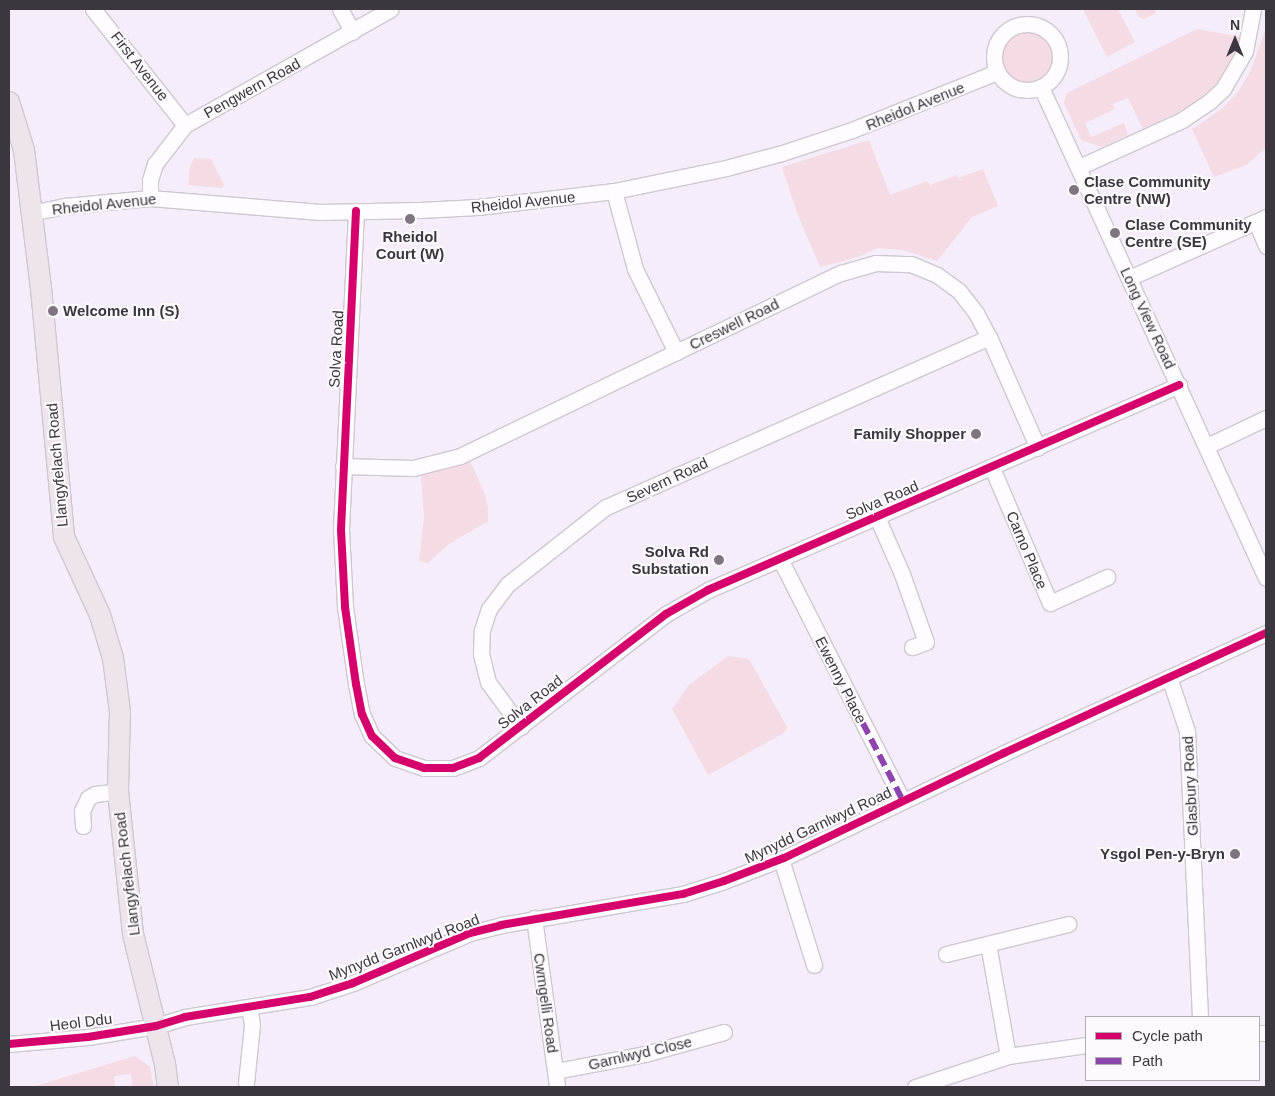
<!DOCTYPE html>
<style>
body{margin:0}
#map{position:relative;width:1275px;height:1096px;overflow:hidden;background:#f5edf9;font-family:Helvetica,sans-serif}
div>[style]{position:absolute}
.green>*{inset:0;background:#f4dbe4}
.round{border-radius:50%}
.roads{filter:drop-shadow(1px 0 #cec8d1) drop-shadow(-1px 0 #cec8d1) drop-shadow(0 1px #cec8d1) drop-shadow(0 -1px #cec8d1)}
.minor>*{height:15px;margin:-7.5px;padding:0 7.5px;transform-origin:7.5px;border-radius:7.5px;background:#fefcfe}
.minor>.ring{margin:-7.5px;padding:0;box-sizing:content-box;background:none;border:15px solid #fefcfe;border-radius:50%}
.major>*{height:20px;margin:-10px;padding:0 10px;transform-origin:10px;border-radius:10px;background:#ede5eb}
.quiet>*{height:6px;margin-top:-3px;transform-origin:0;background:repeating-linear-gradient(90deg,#8e44ad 0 12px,transparent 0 18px)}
.cycleway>*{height:8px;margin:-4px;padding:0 4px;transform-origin:4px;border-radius:4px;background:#d6006c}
.dots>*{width:14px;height:14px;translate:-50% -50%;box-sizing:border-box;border:2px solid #fdfafe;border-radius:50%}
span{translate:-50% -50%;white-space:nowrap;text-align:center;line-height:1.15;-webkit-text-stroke:4px #fdfafe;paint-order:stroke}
.street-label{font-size:15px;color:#3c363f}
.poi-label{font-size:15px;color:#3c363f;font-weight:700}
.left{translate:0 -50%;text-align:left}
.right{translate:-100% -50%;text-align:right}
.frame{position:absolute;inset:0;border:10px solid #3c363f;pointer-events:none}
.legend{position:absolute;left:1085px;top:1016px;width:175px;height:65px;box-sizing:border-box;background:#fdfafe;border:1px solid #b0acb2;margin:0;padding:6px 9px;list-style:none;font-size:15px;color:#3c363f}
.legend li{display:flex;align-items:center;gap:10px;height:25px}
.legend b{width:25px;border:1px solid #b0acb2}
.north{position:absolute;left:1210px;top:15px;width:50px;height:50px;-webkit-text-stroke:4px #fdfafe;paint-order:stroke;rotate:0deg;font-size:14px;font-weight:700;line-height:20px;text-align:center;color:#3c363f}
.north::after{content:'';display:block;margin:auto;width:18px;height:22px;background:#3c363f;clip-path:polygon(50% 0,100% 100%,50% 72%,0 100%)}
</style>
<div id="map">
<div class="green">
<div style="clip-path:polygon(1083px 9px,1118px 9px,1135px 42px,1107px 57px)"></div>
<div style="clip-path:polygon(1135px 9px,1156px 9px,1155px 14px,1143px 19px,1139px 17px)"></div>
<div style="clip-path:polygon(1266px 20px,1266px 148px,1246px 165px,1214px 177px,1192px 129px,1222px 109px,1238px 92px,1251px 70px,1265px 31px)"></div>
<div style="clip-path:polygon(1197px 29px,1241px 37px,1227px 70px,1207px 95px,1175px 114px,1143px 129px,1128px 98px,1113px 104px,1115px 109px,1085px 123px,1091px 137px,1124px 123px,1128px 135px,1102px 147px,1081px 140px,1064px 103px,1067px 93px)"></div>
<div class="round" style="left:1000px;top:29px;width:54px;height:54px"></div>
<div style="clip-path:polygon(869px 140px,890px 195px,927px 181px,930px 185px,957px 175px,958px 178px,983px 169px,998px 206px,972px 217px,937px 261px,903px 250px,878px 248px,858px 257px,820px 267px,796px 210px,782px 167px)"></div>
<div style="clip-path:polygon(194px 158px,211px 159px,224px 185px,222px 188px,188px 185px,190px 166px)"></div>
<div style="clip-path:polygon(470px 461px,484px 492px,488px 507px,488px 521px,449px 544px,428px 563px,419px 561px,424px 517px,421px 474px,455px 467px)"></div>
<div style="clip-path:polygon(728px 656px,749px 659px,787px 727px,784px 733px,708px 775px,672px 709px,689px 685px)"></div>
<div style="clip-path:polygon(135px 1056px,150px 1067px,154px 1087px,132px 1087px,131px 1074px,114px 1076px,115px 1087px,32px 1087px)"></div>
</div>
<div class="roads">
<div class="minor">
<div style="left:93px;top:9px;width:148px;rotate:51.6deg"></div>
<div style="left:340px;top:9px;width:26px;rotate:61deg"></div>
<div class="ring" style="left:994px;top:24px;width:51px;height:51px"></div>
<div style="left:1041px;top:87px;width:540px;rotate:65.38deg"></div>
<div style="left:1079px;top:167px;width:113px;rotate:-24.5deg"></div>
<div style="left:1182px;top:120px;width:34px;rotate:-34deg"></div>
<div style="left:1210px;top:101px;width:18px;rotate:-43deg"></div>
<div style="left:1223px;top:89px;width:44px;rotate:-59.9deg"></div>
<div style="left:1245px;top:51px;width:43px;rotate:-79.2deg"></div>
<div style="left:614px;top:191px;width:81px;rotate:74.9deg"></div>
<div style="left:635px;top:269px;width:93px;rotate:63.7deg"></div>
<div style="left:150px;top:198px;width:18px;rotate:-90deg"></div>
<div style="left:150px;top:180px;width:17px;rotate:-73deg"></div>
<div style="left:155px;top:164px;width:49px;rotate:-52.4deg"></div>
<div style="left:185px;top:125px;width:236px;rotate:-29.4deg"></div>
<div style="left:356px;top:211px;width:319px;rotate:92.7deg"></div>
<div style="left:341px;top:530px;width:77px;rotate:87deg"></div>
<div style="left:345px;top:607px;width:78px;rotate:81.9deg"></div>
<div style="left:356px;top:684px;width:31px;rotate:79deg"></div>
<div style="left:362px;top:714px;width:24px;rotate:66deg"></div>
<div style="left:372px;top:736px;width:32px;rotate:44deg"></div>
<div style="left:395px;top:758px;width:31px;rotate:19deg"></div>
<div style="left:424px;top:768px;width:29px"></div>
<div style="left:453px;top:768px;width:28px;rotate:-21deg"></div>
<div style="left:479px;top:758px;width:236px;rotate:-37.6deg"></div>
<div style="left:666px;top:614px;width:48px;rotate:-29.7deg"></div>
<div style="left:708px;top:590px;width:514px;rotate:-23.52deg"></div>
<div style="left:31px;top:213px;width:35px;rotate:-12deg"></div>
<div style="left:65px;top:206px;width:85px;rotate:-5.4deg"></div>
<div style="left:150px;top:198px;width:171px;rotate:4.7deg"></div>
<div style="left:320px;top:212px;width:100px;rotate:-1.1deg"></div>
<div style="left:420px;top:210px;width:58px;rotate:-3deg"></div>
<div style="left:478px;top:207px;width:137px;rotate:-6.7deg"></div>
<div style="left:614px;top:191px;width:114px;rotate:-11.6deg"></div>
<div style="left:726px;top:168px;width:58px;rotate:-15deg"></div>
<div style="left:782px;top:153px;width:74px;rotate:-18.2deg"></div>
<div style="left:852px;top:130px;width:156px;rotate:-21.8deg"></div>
<div style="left:1256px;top:222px;width:26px;rotate:67deg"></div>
<div style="left:1129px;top:278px;width:150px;rotate:-24deg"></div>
<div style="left:1207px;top:446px;width:65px;rotate:-25.4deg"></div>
<div style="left:343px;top:466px;width:70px;rotate:1.6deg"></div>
<div style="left:413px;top:468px;width:49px;rotate:-14.3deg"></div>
<div style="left:460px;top:456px;width:423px;rotate:-25.7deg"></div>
<div style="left:841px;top:273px;width:36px;rotate:-16deg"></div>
<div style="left:876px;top:263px;width:35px;rotate:2deg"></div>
<div style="left:911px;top:264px;width:28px;rotate:23deg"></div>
<div style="left:937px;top:275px;width:27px;rotate:36deg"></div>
<div style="left:959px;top:291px;width:28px;rotate:52deg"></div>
<div style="left:976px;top:313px;width:27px;rotate:62deg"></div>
<div style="left:989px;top:337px;width:121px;rotate:66.2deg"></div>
<div style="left:992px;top:468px;width:147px;rotate:66.8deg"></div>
<div style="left:1050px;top:603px;width:63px;rotate:-24.5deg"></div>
<div style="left:877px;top:517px;width:62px;rotate:66.3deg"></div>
<div style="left:902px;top:574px;width:72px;rotate:70.6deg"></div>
<div style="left:926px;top:642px;width:15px;rotate:160deg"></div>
<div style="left:780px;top:559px;width:271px;rotate:63.1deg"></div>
<div style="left:1169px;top:677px;width:57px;rotate:71.6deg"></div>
<div style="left:1187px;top:731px;width:286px;rotate:87.4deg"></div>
<div style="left:521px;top:727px;width:56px;rotate:-126.3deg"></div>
<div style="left:488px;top:682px;width:29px;rotate:-104deg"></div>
<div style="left:481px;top:654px;width:24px;rotate:-88deg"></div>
<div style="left:482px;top:630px;width:22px;rotate:-72deg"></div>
<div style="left:489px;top:609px;width:31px;rotate:-53deg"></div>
<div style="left:508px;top:584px;width:125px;rotate:-38.2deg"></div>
<div style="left:606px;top:507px;width:419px;rotate:-23.9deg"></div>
<div style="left:83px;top:826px;width:15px;rotate:-94deg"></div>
<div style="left:82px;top:811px;width:14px;rotate:-65deg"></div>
<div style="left:88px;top:798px;width:8px;rotate:-30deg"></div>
<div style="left:95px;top:794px;width:23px;rotate:-7deg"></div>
<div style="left:781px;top:859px;width:111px;rotate:72.7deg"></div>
<div style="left:534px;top:918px;width:171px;rotate:82.2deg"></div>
<div style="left:988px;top:944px;width:114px;rotate:79.9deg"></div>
<div style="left:946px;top:954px;width:126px;rotate:-13.8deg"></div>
<div style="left:1259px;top:1033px;width:7px"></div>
<div style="left:9px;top:1044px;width:79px;rotate:-5.1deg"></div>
<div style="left:88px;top:1037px;width:69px;rotate:-9.2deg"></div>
<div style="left:156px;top:1026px;width:30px;rotate:-17deg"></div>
<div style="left:185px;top:1017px;width:127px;rotate:-9.1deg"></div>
<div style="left:310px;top:997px;width:45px;rotate:-18deg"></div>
<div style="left:353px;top:983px;width:127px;rotate:-23.1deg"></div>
<div style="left:470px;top:933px;width:32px;rotate:-14deg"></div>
<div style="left:501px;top:925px;width:185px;rotate:-9.7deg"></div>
<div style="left:683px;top:894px;width:43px;rotate:-17.6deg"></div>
<div style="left:724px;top:881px;width:64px;rotate:-21deg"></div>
<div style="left:784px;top:858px;width:244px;rotate:-25.5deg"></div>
<div style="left:1004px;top:753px;width:288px;rotate:-24.6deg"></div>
<div style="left:556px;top:1071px;width:91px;rotate:-10.8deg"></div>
<div style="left:645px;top:1054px;width:82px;rotate:-15.6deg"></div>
<div style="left:246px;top:1083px;width:58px;rotate:-84.1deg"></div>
<div style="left:252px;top:1025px;width:18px;rotate:-99deg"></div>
<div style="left:915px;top:1087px;width:98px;rotate:-18.4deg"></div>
<div style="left:1008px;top:1056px;width:79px;rotate:-8deg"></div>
</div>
<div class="major">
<div style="left:9px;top:102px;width:50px;rotate:72.6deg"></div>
<div style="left:24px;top:150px;width:139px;rotate:83deg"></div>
<div style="left:41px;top:288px;width:250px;rotate:84.7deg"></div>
<div style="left:64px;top:537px;width:86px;rotate:65.2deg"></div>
<div style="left:100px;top:615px;width:45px;rotate:73.2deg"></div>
<div style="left:113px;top:658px;width:54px;rotate:82.6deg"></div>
<div style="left:120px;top:712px;width:79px;rotate:91.5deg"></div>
<div style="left:118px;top:791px;width:144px;rotate:84deg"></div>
<div style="left:133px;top:934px;width:134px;rotate:76.2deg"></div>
<div style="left:165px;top:1064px;width:23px;rotate:83deg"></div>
</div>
</div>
<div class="quiet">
<div style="left:838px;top:675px;width:142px;rotate:62.7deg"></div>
</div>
<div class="cycleway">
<div style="left:356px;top:211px;width:319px;rotate:92.7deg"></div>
<div style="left:341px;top:530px;width:77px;rotate:87deg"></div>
<div style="left:345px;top:607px;width:78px;rotate:81.9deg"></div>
<div style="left:356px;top:684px;width:31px;rotate:79deg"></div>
<div style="left:362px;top:714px;width:24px;rotate:66deg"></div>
<div style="left:372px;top:736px;width:32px;rotate:44deg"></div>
<div style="left:395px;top:758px;width:31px;rotate:19deg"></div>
<div style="left:424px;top:768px;width:29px"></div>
<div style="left:453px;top:768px;width:28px;rotate:-21deg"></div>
<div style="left:479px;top:758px;width:236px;rotate:-37.6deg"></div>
<div style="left:666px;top:614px;width:48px;rotate:-29.7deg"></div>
<div style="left:708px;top:590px;width:514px;rotate:-23.52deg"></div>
<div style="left:9px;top:1044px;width:79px;rotate:-5.1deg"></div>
<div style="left:88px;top:1037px;width:69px;rotate:-9.2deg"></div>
<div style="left:156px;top:1026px;width:30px;rotate:-17deg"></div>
<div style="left:185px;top:1017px;width:127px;rotate:-9.1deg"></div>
<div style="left:310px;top:997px;width:45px;rotate:-18deg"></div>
<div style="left:353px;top:983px;width:127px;rotate:-23.1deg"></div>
<div style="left:470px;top:933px;width:32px;rotate:-14deg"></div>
<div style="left:501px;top:925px;width:185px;rotate:-9.7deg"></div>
<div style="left:683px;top:894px;width:43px;rotate:-17.6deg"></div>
<div style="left:724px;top:881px;width:64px;rotate:-21deg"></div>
<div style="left:784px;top:858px;width:244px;rotate:-25.5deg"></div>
<div style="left:1004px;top:753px;width:288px;rotate:-24.6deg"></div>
</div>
<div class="dots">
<div style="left:1074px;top:190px;background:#7d7680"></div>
<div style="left:410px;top:219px;background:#7d7680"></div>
<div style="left:1115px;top:233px;background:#7d7680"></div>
<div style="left:53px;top:311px;background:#7d7680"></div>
<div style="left:976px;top:434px;background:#7d7680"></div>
<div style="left:719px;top:560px;background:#7d7680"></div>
<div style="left:1235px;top:854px;background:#7d7680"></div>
</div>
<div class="street-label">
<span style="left:140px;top:66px;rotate:52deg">First Avenue</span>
<span style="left:252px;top:88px;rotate:-29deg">Pengwern Road</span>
<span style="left:915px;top:106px;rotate:-22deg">Rheidol Avenue</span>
<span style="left:523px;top:202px;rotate:-6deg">Rheidol Avenue</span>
<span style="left:104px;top:204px;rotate:-6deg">Rheidol Avenue</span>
<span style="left:1148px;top:318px;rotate:65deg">Long View Road</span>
<span style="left:734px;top:324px;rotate:-26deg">Creswell Road</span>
<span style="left:336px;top:349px;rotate:-87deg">Solva Road</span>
<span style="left:57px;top:465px;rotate:-95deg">Llangyfelach Road</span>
<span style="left:667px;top:480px;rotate:-25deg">Severn Road</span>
<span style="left:882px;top:500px;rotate:-23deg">Solva Road</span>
<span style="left:1027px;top:550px;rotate:67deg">Carno Place</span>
<span style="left:841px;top:680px;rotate:63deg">Ewenny Place</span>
<span style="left:530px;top:702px;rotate:-38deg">Solva Road</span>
<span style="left:1190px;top:786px;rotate:-93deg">Glasbury Road</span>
<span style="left:818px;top:825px;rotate:-25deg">Mynydd Garnlwyd Road</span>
<span style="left:127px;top:874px;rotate:-97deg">Llangyfelach Road</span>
<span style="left:404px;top:947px;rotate:-21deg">Mynydd Garnlwyd Road</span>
<span style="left:546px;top:1003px;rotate:82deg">Cwmgelli Road</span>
<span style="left:81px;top:1022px;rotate:-7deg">Heol Ddu</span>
<span style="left:640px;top:1053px;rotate:-13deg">Garnlwyd Close</span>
</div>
<div class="poi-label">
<span class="left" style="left:1084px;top:190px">Clase Community<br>Centre (NW)</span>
<span class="left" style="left:1125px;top:233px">Clase Community<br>Centre (SE)</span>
<span style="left:410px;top:245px">Rheidol<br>Court (W)</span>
<span class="left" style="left:63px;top:311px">Welcome Inn (S)</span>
<span class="right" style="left:966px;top:434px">Family Shopper</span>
<span class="right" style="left:709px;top:560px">Solva Rd<br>Substation</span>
<span class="right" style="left:1225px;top:854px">Ysgol Pen-y-Bryn</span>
</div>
<div class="frame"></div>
<ul class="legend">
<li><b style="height:6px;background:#d6006c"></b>Cycle path</li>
<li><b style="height:6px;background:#8e44ad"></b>Path</li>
</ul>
<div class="north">N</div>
</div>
